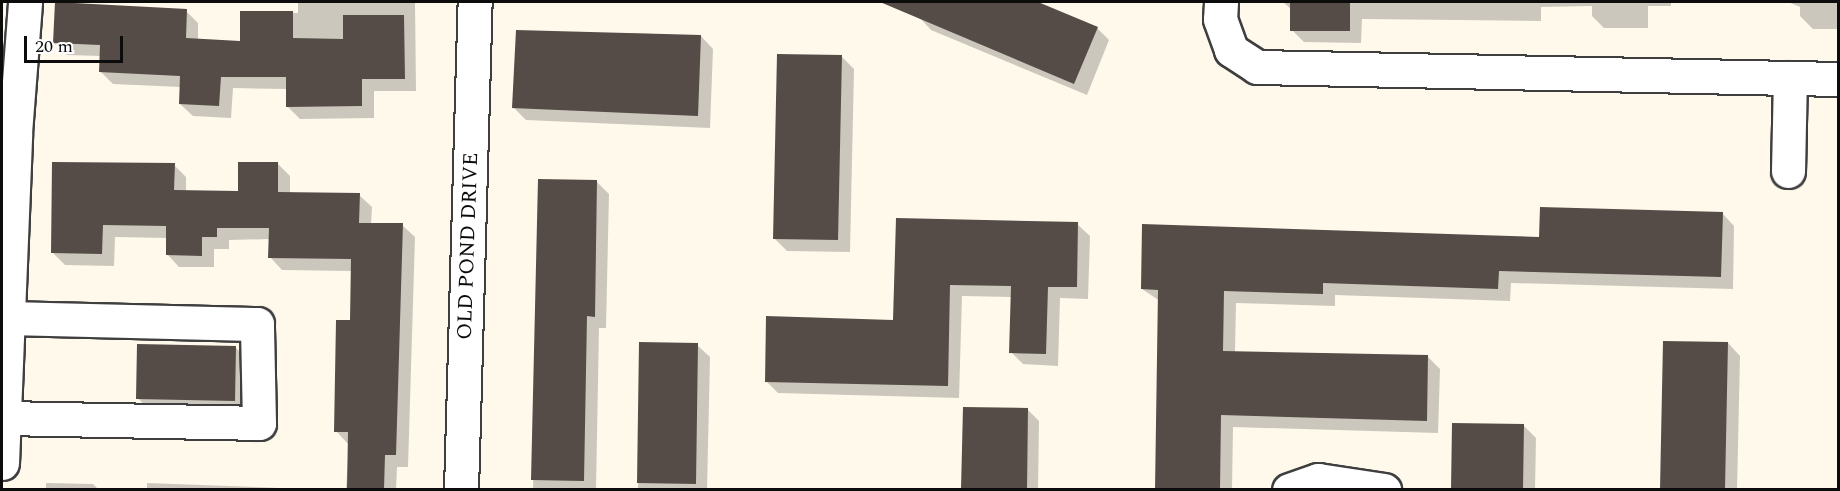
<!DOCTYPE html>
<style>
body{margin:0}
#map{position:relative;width:1840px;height:491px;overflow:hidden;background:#fff9eb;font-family:Spectral,serif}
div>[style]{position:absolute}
.shadow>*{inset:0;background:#0003}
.building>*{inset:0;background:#554c48}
.roads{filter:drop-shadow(2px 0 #3f3f3f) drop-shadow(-2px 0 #3f3f3f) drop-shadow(0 2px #3f3f3f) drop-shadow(0 -2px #3f3f3f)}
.minor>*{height:33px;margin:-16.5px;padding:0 16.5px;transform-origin:16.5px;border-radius:16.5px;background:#fff}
span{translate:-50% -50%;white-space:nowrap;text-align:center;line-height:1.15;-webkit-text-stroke:6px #fff;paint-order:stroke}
.street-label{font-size:21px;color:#0c0c0c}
.frame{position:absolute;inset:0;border:3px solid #0c0c0c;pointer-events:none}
.scale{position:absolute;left:24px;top:36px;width:99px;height:27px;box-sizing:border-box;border:3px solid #0c0c0c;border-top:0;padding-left:8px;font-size:18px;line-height:21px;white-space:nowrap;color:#0c0c0c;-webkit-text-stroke:4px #fff;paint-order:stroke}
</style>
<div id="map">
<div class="shadow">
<div style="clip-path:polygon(56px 2px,186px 11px,198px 23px,198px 40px,241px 42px,241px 12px,298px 13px,298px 2px,415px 2px,416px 91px,374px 91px,374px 118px,300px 119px,287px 106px,287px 89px,233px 88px,231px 118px,193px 116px,180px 104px,181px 87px,113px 84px,100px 71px,101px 56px,67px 55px,54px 43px)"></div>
<div style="clip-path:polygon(925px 2px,1034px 2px,1097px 28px,1109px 40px,1087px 95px,931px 30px,919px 17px)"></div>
<div style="clip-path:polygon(1283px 2px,1671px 2px,1671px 6px,1648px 6px,1648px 28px,1604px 28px,1592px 16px,1592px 6px,1541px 7px,1541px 21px,1362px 19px,1361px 43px,1304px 42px,1292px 30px,1292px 10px)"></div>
<div style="clip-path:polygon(1788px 2px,1838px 2px,1838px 29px,1813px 29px,1800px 16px,1800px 7px)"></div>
<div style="clip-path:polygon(631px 33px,701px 36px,713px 49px,710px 128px,526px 120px,514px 108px)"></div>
<div style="clip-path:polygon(842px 57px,854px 69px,850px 252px,787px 251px,774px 238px)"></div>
<div style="clip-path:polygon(278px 164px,290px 176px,290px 194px,359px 195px,372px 207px,371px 225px,402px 225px,415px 237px,408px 467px,397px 467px,396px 490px,346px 490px,349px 445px,336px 431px,351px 322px,352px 271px,282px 270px,270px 257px,270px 239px,229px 240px,229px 249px,214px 249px,214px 267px,179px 267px,167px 254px,167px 238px,115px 237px,114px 266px,65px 265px,52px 252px,174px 165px,186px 177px,186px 192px,240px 193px)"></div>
<div style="clip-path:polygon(540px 180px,596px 181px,609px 194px,606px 328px,599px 328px,596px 490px,533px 490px)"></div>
<div style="clip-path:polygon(1722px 213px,1734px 226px,1733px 289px,1511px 283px,1510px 301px,1335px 295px,1335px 306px,1236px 303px,1235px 352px,1428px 357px,1440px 369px,1438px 433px,1233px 427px,1232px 490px,1156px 490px,1160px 301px,1142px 289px)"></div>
<div style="clip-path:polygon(897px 219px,1077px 224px,1090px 236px,1088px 299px,1060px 298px,1058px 366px,1023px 364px,1011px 352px,1012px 297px,962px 296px,959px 398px,778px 393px,766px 381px,895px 321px)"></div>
<div style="clip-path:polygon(1665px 342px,1728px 343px,1740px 356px,1737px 490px,1661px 490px)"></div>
<div style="clip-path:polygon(641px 344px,697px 345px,710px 357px,707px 490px,638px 490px)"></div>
<div style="clip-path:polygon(235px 347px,245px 357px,244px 410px,147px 408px,138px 398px)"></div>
<div style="clip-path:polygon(965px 409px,1028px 410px,1039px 421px,1038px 490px,963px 490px)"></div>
<div style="clip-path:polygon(1453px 424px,1524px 426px,1536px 438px,1535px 490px,1452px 490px)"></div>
<div style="clip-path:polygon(46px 483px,93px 484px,99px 490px,46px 490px)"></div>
<div style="clip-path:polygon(147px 483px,280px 488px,281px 490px,147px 490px)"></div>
</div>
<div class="building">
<div style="clip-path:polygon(55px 2px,187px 9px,186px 38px,240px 41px,240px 11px,293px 11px,293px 38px,343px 39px,343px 15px,404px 15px,405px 79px,362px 79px,362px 106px,286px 107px,286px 77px,221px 77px,219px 106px,179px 104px,180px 76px,99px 72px,100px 45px,53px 43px)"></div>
<div style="clip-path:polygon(880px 2px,1038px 2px,1098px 27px,1074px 84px)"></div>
<div style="clip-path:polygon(1290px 2px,1350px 2px,1350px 31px,1290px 31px)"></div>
<div style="clip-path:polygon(516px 30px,701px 35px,698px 116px,512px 108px)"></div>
<div style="clip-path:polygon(777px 54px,842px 55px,838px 240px,773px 239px)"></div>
<div style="clip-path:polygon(52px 162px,175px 163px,174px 190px,238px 191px,238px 162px,278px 162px,278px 192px,360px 193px,359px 223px,403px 223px,396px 455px,385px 455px,384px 489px,347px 489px,348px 432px,334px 432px,336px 320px,350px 320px,351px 259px,268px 258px,269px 228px,217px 228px,217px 237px,202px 237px,202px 256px,166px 255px,166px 226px,103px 225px,102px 254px,51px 253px)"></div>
<div style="clip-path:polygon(538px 179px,597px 180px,595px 317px,587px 316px,584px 481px,531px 480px)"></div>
<div style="clip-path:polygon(1540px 207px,1723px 212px,1721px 277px,1499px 271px,1498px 289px,1323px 283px,1323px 294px,1224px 291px,1223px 351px,1428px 355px,1427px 421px,1221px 415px,1220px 489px,1155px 489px,1158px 290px,1141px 289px,1142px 224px,1539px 237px)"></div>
<div style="clip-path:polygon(896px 218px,1078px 222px,1077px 287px,1048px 287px,1046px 354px,1009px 353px,1011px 286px,950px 285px,948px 386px,765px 382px,766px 316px,893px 320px)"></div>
<div style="clip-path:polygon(1663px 341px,1728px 342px,1725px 489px,1660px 489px)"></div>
<div style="clip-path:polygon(639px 342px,698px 343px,696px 484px,637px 483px)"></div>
<div style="clip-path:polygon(137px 344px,236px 346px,235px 401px,136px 399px)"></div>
<div style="clip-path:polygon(963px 407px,1028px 408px,1027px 489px,961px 489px)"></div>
<div style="clip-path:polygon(1452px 423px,1524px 424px,1523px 489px,1451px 489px)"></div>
</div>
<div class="roads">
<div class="minor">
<div style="left:1221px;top:2px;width:17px;rotate:93deg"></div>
<div style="left:1220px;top:19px;width:33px;rotate:70deg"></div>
<div style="left:1231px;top:50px;width:31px;rotate:33deg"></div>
<div style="left:1257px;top:67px;width:581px;rotate:1.18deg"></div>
<div style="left:1788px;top:171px;width:93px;rotate:-88.8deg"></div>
<div style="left:3px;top:418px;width:256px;rotate:1.1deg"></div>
<div style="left:259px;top:423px;width:99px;rotate:-91.2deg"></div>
<div style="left:257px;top:324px;width:249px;rotate:-178.6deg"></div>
<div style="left:2px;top:463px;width:330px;rotate:-87.7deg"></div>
<div style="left:15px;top:133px;width:131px;rotate:-85.6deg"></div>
<div style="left:461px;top:490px;width:488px;rotate:-88.4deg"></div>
<div style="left:1289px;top:490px;width:31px;rotate:-19deg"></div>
<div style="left:1318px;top:480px;width:67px;rotate:8.6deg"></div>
</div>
</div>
<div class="street-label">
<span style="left:468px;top:246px;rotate:-88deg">OLD POND DRIVE</span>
</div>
<div class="frame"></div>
<div class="scale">20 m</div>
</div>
